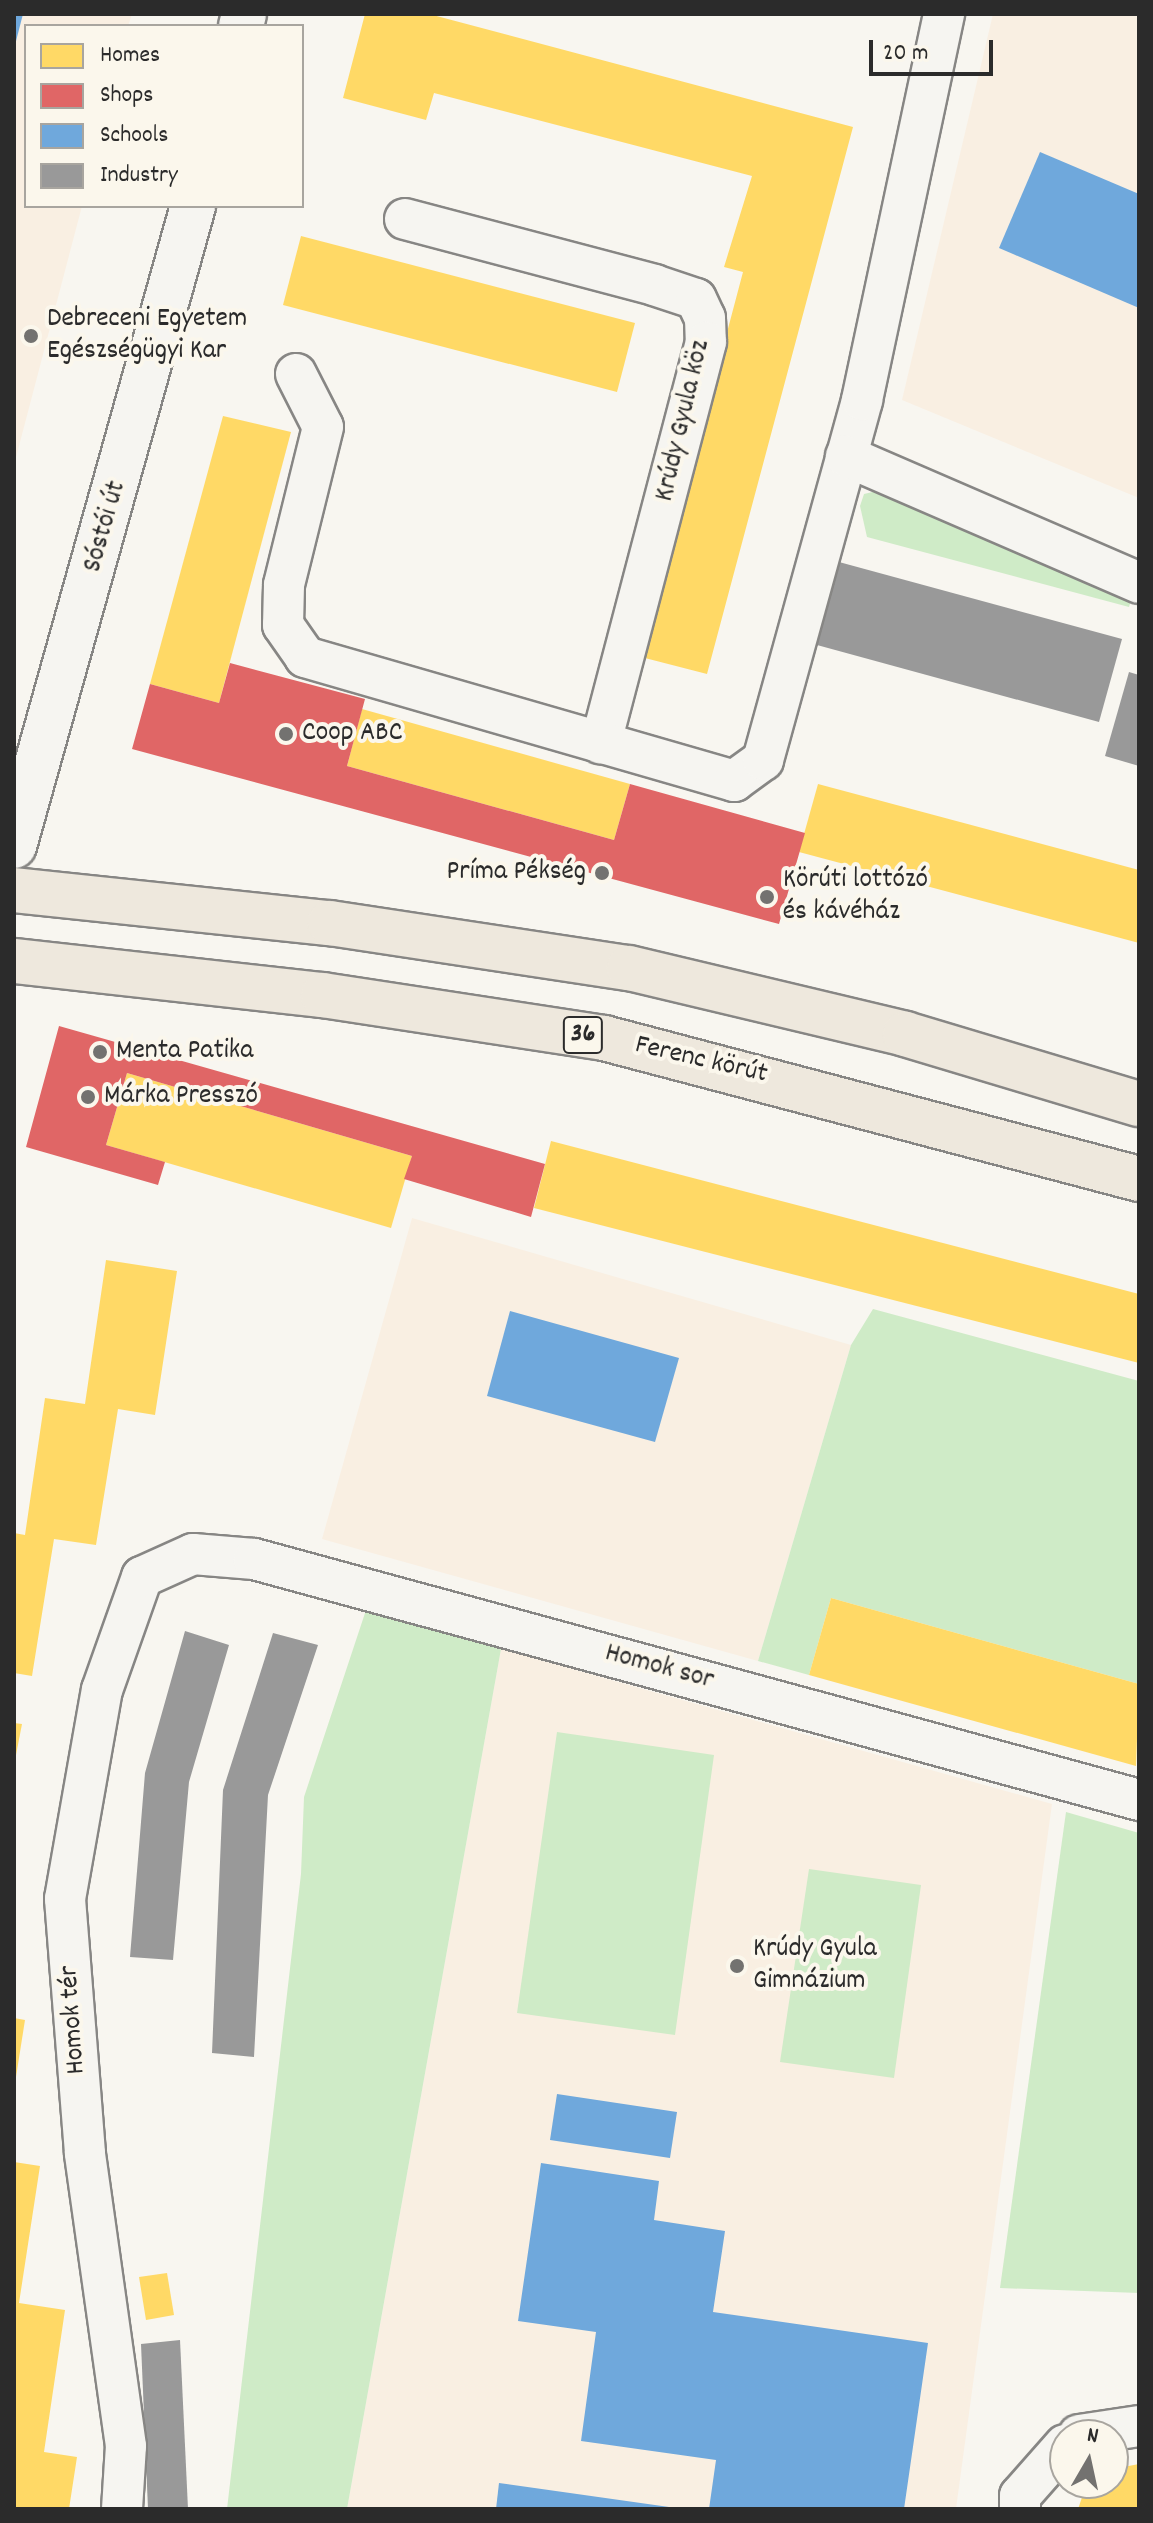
<!DOCTYPE html>
<meta charset="utf-8">
<style>
body{margin:0}
#map{position:relative;width:1153px;height:2523px;overflow:hidden;background:#f8f6f0;font-family:Dekko,sans-serif}
div>[style]{position:absolute}
.built>*{inset:0;background:#f9efe2}
.green>*{inset:0;background:#cfebc7}
.homes>*{inset:0;background:#ffd966}
.shops>*{inset:0;background:#e06666}
.schools>*{inset:0;background:#6fa8dc}
.industry>*{inset:0;background:#999}
.roads{filter:drop-shadow(2px 0 #878684) drop-shadow(-2px 0 #878684) drop-shadow(0 2px #878684) drop-shadow(0 -2px #878684)}
.minor>*{height:40px;margin:-20px;padding:0 20px;transform-origin:20px;border-radius:20px;background:#f6f5f1}
.secondary>*{height:44px;margin:-22px;padding:0 22px;transform-origin:22px;border-radius:22px;background:#f6f5f1}
.primary>*{height:44px;margin:-22px;padding:0 22px;transform-origin:22px;border-radius:22px;background:#eee8dd}
.dots>*{width:22px;height:22px;translate:-50% -50%;box-sizing:border-box;border:4px solid #fbf7ec;border-radius:50%}
span{translate:-50% -50%;white-space:nowrap;text-align:center;line-height:1.15;-webkit-text-stroke:8px #fbf7ec;paint-order:stroke}
.shield-label span{padding:2px 6px;background:#fbf7ec;border:2px solid;border-radius:6px;-webkit-text-stroke-width:0}
.shield-label{font-size:26px;color:#2b2b2b;font-weight:700}
.poi-label{font-size:28px;color:#2b2b2b}
.left{translate:0 -50%;text-align:left}
.right{translate:-100% -50%;text-align:right}
.street-label{font-size:28px;color:#2b2b2b}
.frame{position:absolute;inset:0;border:16px solid #2b2b2b;pointer-events:none}
.legend{position:absolute;left:24px;top:24px;width:280px;height:184px;box-sizing:border-box;background:#fbf7ec;border:2px solid #a8a59f;margin:0;padding:10px 14px;list-style:none;font-size:24px;color:#2b2b2b}
.legend li{display:flex;align-items:center;gap:16px;height:40px}
.legend b{width:40px;border:2px solid #a8a59f}
.north{position:absolute;left:1049px;top:2419px;width:80px;height:80px;box-sizing:border-box;background:#fbf7ec;border:2px solid #a8a59f;border-radius:50%;rotate:9deg;font-size:22px;font-weight:700;line-height:32px;text-align:center;color:#2b2b2b}
.north::after{content:'';display:block;margin:auto;width:28px;height:36px;background:#737270;clip-path:polygon(50% 0,100% 100%,50% 72%,0 100%)}
.scale{position:absolute;left:869px;top:40px;width:124px;height:36px;box-sizing:border-box;border:4px solid #2b2b2b;border-top:0;padding-left:10px;font-size:24px;line-height:28px;white-space:nowrap;color:#2b2b2b;-webkit-text-stroke:6px #fbf7ec;paint-order:stroke}
</style>
<div id="map">
<div class="built">
<div style="clip-path:polygon(14px 14px,132px 14px,128px 26px,26px 26px,26px 206px,82px 206px,14px 465px)"></div>
<div style="clip-path:polygon(993px 14px,1139px 14px,1139px 498px,902px 400px)"></div>
<div style="clip-path:polygon(412px 1218px,851px 1345px,758px 1661px,322px 1539px)"></div>
<div style="clip-path:polygon(501px 1649px,1052px 1804px,956px 2509px,347px 2509px)"></div>
</div>
<div class="green">
<div style="clip-path:polygon(881px 490px,1131px 600px,1129px 607px,867px 537px,860px 506px,864px 494px)"></div>
<div style="clip-path:polygon(873px 1309px,1139px 1381px,1139px 1684px,831px 1598px,809px 1675px,758px 1661px,851px 1345px)"></div>
<div style="clip-path:polygon(368px 1604px,501px 1649px,347px 2509px,227px 2509px,301px 1874px,304px 1797px)"></div>
<div style="clip-path:polygon(557px 1732px,714px 1755px,675px 2035px,517px 2013px)"></div>
<div style="clip-path:polygon(1066px 1812px,1139px 1833px,1139px 2293px,1000px 2288px)"></div>
<div style="clip-path:polygon(809px 1869px,921px 1885px,894px 2078px,780px 2062px)"></div>
</div>
<div class="homes">
<div style="clip-path:polygon(365px 14px,429px 14px,853px 127px,707px 674px,641px 657px,743px 272px,724px 267px,752px 176px,434px 93px,426px 120px,343px 98px)"></div>
<div style="clip-path:polygon(301px 236px,635px 323px,617px 392px,283px 305px)"></div>
<div style="clip-path:polygon(223px 416px,291px 432px,219px 703px,150px 684px)"></div>
<div style="clip-path:polygon(362px 709px,630px 784px,614px 840px,347px 766px)"></div>
<div style="clip-path:polygon(818px 784px,1139px 870px,1139px 943px,799px 852px)"></div>
<div style="clip-path:polygon(127px 1073px,412px 1156px,391px 1228px,106px 1145px)"></div>
<div style="clip-path:polygon(551px 1141px,1139px 1294px,1139px 1363px,534px 1208px)"></div>
<div style="clip-path:polygon(106px 1260px,177px 1271px,155px 1415px,118px 1409px,96px 1545px,54px 1539px,32px 1676px,14px 1673px,14px 1533px,25px 1535px,45px 1398px,85px 1404px)"></div>
<div style="clip-path:polygon(831px 1598px,1139px 1684px,1136px 1766px,809px 1675px)"></div>
<div style="clip-path:polygon(14px 1723px,22px 1724px,15px 1760px,14px 1760px)"></div>
<div style="clip-path:polygon(14px 2018px,25px 2020px,16px 2077px,14px 2077px)"></div>
<div style="clip-path:polygon(14px 2162px,40px 2166px,19px 2303px,65px 2310px,44px 2452px,77px 2457px,69px 2509px,14px 2509px)"></div>
<div style="clip-path:polygon(167px 2273px,174px 2315px,146px 2320px,139px 2277px)"></div>
<div style="clip-path:polygon(1139px 2464px,1139px 2509px,1078px 2509px,1087px 2483px,1113px 2483px,1113px 2469px)"></div>
</div>
<div class="shops">
<div style="clip-path:polygon(230px 663px,365px 699px,347px 766px,614px 840px,630px 784px,805px 833px,779px 924px,132px 749px,150px 684px,219px 703px)"></div>
<div style="clip-path:polygon(59px 1026px,545px 1164px,531px 1217px,404px 1179px,412px 1156px,127px 1073px,106px 1145px,165px 1162px,158px 1185px,26px 1147px)"></div>
</div>
<div class="schools">
<div style="clip-path:polygon(14px 14px,23px 14px,15px 45px,14px 45px)"></div>
<div style="clip-path:polygon(1040px 152px,1139px 194px,1139px 308px,999px 248px)"></div>
<div style="clip-path:polygon(510px 1311px,679px 1358px,655px 1442px,487px 1396px)"></div>
<div style="clip-path:polygon(557px 2094px,677px 2112px,670px 2158px,550px 2140px)"></div>
<div style="clip-path:polygon(541px 2163px,659px 2181px,654px 2220px,725px 2231px,713px 2312px,928px 2343px,904px 2509px,709px 2509px,716px 2460px,581px 2441px,596px 2332px,518px 2321px)"></div>
<div style="clip-path:polygon(499px 2483px,669px 2507px,669px 2509px,496px 2509px)"></div>
</div>
<div class="industry">
<div style="clip-path:polygon(839px 562px,1122px 639px,1099px 722px,817px 645px)"></div>
<div style="clip-path:polygon(1129px 672px,1139px 675px,1139px 766px,1105px 756px)"></div>
<div style="clip-path:polygon(185px 1631px,229px 1645px,189px 1782px,173px 1960px,130px 1957px,145px 1773px)"></div>
<div style="clip-path:polygon(273px 1633px,318px 1645px,268px 1795px,254px 2057px,212px 2053px,223px 1790px)"></div>
<div style="clip-path:polygon(180px 2340px,188px 2509px,148px 2509px,141px 2344px)"></div>
</div>
<div class="roads">
<div class="minor">
<div style="left:405px;top:219px;width:258px;rotate:14.8deg"></div>
<div style="left:654px;top:285px;width:44px;rotate:18.4deg"></div>
<div style="left:696px;top:299px;width:21px;rotate:65deg"></div>
<div style="left:705px;top:318px;width:24px;rotate:88deg"></div>
<div style="left:706px;top:342px;width:415px;rotate:104.7deg"></div>
<div style="left:296px;top:374px;width:59px;rotate:63deg"></div>
<div style="left:323px;top:427px;width:163px;rotate:103.9deg"></div>
<div style="left:284px;top:585px;width:40px;rotate:91.4deg"></div>
<div style="left:283px;top:625px;width:39px;rotate:55deg"></div>
<div style="left:305px;top:657px;width:447px;rotate:16.1deg"></div>
<div style="left:734px;top:781px;width:36px;rotate:-36deg"></div>
<div style="left:763px;top:760px;width:373px;rotate:-74.6deg"></div>
<div style="left:862px;top:400px;width:395px;rotate:-78deg"></div>
<div style="left:846px;top:456px;width:319px;rotate:23.4deg"></div>
<div style="left:1079px;top:2435px;width:61px;rotate:-8.5deg"></div>
<div style="left:122px;top:2509px;width:63px;rotate:-86.4deg"></div>
<div style="left:126px;top:2446px;width:296px;rotate:-98deg"></div>
<div style="left:85px;top:2153px;width:255px;rotate:-94.5deg"></div>
<div style="left:65px;top:1899px;width:212px;rotate:-80deg"></div>
<div style="left:102px;top:1690px;width:120px;rotate:-70.5deg"></div>
<div style="left:142px;top:1577px;width:56px;rotate:-24.3deg"></div>
<div style="left:193px;top:1554px;width:61px;rotate:4.7deg"></div>
<div style="left:254px;top:1559px;width:917px;rotate:15.23deg"></div>
<div style="left:1020px;top:2509px;width:13px;rotate:-90deg"></div>
<div style="left:1020px;top:2496px;width:68px;rotate:-48.6deg"></div>
</div>
<div class="secondary">
<div style="left:241px;top:26px;width:12px;rotate:-76deg"></div>
<div style="left:14px;top:846px;width:665px;rotate:-74.37deg"></div>
</div>
<div class="primary">
<div style="left:14px;top:890px;width:318px;rotate:6deg"></div>
<div style="left:330px;top:923px;width:302px;rotate:8.6deg"></div>
<div style="left:629px;top:968px;width:284px;rotate:13.4deg"></div>
<div style="left:905px;top:1034px;width:244px;rotate:16.7deg"></div>
<div style="left:14px;top:961px;width:311px;rotate:6.3deg"></div>
<div style="left:323px;top:995px;width:284px;rotate:8.7deg"></div>
<div style="left:604px;top:1038px;width:553px;rotate:14.76deg"></div>
</div>
</div>
<div class="dots">
<div style="left:31px;top:336px;background:#737270"></div>
<div style="left:286px;top:734px;background:#737270"></div>
<div style="left:602px;top:873px;background:#737270"></div>
<div style="left:767px;top:897px;background:#737270"></div>
<div style="left:100px;top:1052px;background:#737270"></div>
<div style="left:88px;top:1097px;background:#737270"></div>
<div style="left:737px;top:1966px;background:#737270"></div>
</div>
<div class="shield-label">
<span style="left:583px;top:1035px">36</span>
</div>
<div class="poi-label">
<span class="left" style="left:47px;top:336px">Debreceni Egyetem<br>Egészségügyi Kar</span>
<span class="left" style="left:302px;top:734px">Coop ABC</span>
<span class="right" style="left:586px;top:873px">Príma Pékség</span>
<span class="left" style="left:783px;top:897px">Körúti lottózó<br>és kávéház</span>
<span class="left" style="left:116px;top:1052px">Menta Patika</span>
<span class="left" style="left:104px;top:1097px">Márka Presszó</span>
<span class="left" style="left:753px;top:1966px">Krúdy Gyula<br>Gimnázium</span>
</div>
<div class="street-label">
<span style="left:684px;top:421px;rotate:-77deg">Krúdy Gyula köz</span>
<span style="left:106px;top:527px;rotate:-74deg">Sóstói út</span>
<span style="left:701px;top:1061px;rotate:13deg">Ferenc körút</span>
<span style="left:659px;top:1668px;rotate:15deg">Homok sor</span>
<span style="left:74px;top:2020px;rotate:-94deg">Homok tér</span>
</div>
<div class="frame"></div>
<ul class="legend">
<li><b style="height:22px;background:#ffd966"></b>Homes</li>
<li><b style="height:22px;background:#e06666"></b>Shops</li>
<li><b style="height:22px;background:#6fa8dc"></b>Schools</li>
<li><b style="height:22px;background:#999"></b>Industry</li>
</ul>
<div class="north">N</div>
<div class="scale">20 m</div>
</div>
